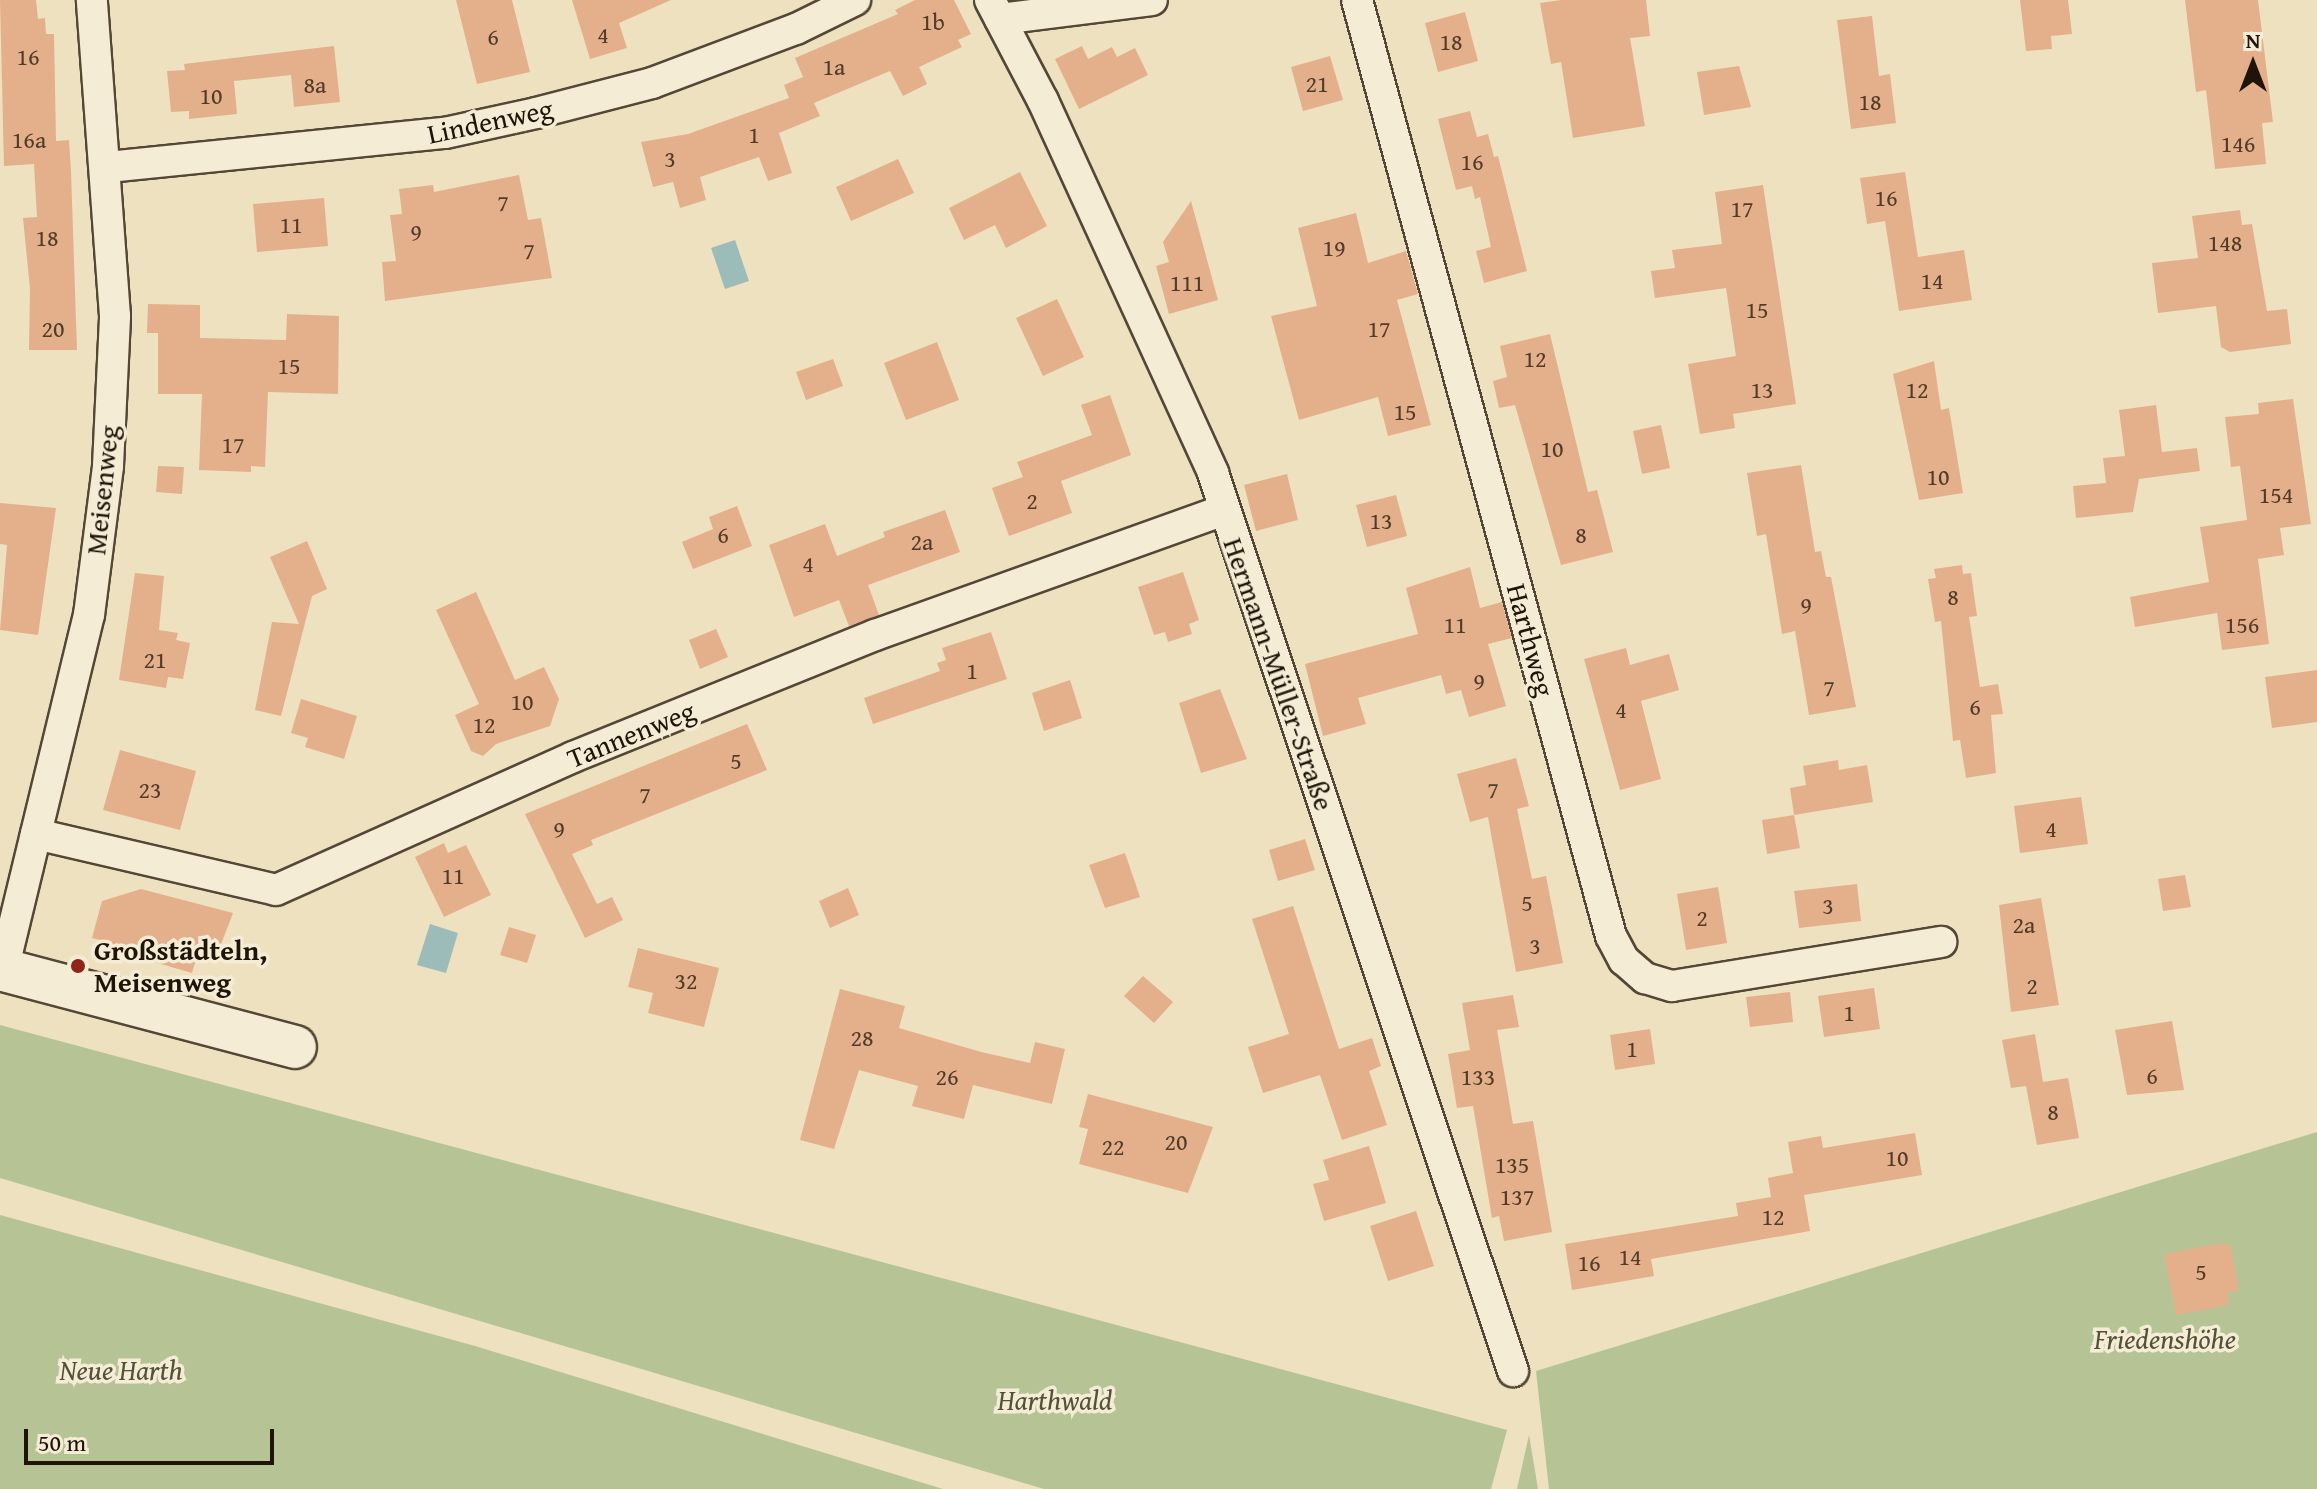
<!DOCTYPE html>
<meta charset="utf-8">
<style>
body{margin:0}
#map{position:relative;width:2317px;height:1489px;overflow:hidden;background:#eee1bf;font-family:"Gentium Book Plus",serif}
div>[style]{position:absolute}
.green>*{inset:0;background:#b5c395}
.water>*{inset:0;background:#9bbcb8}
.building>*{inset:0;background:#e4b08b}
.roads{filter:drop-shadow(2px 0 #544736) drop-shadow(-2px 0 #544736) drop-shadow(0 2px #544736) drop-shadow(0 -2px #544736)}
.minor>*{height:30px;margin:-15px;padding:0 15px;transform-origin:15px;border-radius:15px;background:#f4ecd5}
.secondary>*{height:42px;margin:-21px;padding:0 21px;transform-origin:21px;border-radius:21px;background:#f4ecd5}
.dots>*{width:22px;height:22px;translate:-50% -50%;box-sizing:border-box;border:4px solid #f4ecd5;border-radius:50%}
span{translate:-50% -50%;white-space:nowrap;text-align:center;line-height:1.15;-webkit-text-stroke:7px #f4ecd5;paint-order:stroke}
.number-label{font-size:24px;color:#513b29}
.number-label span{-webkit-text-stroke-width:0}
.street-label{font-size:28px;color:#201408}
.poi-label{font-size:28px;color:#201408;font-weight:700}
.left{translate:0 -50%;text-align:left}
.park-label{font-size:28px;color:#545139;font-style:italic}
.north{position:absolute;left:2213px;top:24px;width:80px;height:80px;-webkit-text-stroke:6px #f4ecd5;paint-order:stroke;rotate:0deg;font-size:22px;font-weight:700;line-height:32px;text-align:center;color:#201408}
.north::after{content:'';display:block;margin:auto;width:28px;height:36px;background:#201408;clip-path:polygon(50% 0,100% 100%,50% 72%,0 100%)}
.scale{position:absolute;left:24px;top:1429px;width:250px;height:36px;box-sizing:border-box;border:4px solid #201408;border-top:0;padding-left:10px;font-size:24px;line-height:28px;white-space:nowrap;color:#201408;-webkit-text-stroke:6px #f4ecd5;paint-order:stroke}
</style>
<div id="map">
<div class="green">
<div style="clip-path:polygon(0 1025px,1507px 1430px,1491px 1489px,1044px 1489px,0 1178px)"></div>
<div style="clip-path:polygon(2317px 1132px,2317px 1489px,1549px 1489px,1536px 1371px)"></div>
<div style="clip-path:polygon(0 1215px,475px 1346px,943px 1489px,0 1489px)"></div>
<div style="clip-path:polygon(1529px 1435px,1538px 1489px,1517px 1489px)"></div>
</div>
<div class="water">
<div style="clip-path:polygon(735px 240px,749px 281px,725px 289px,711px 248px)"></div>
<div style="clip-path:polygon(430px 924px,458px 933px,446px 973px,417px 965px)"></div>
</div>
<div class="building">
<div style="clip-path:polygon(0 0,36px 0,38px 19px,45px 18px,46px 34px,54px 34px,56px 141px,69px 140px,71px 171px,77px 350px,29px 350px,30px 289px,23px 218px,37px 217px,34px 164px,4px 166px)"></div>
<div style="clip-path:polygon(456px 0,512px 0,530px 72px,477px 84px)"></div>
<div style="clip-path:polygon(572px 0,671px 0,619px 23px,627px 48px,590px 59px)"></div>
<div style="clip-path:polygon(915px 0,954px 0,971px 34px,958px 40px,962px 47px,919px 67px,927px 84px,903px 96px,890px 71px,814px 103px,820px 116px,779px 133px,792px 173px,768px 181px,759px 157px,700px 177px,706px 200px,680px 208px,673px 182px,653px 187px,641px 142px,688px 134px,789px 98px,784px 85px,803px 77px,795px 58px,898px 14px,895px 10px)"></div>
<div style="clip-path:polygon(1561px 0,1646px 0,1650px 36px,1630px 38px,1645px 126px,1573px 138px,1561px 62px,1551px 64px,1540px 3px)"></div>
<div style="clip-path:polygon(2020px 0,2068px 0,2072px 34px,2051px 36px,2052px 49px,2026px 51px)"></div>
<div style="clip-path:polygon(2185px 0,2258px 0,2273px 122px,2262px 123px,2266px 164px,2215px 169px,2206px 90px,2196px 92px)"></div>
<div style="clip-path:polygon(1465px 12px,1478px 61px,1438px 72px,1425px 23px)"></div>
<div style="clip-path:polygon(1872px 16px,1879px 76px,1890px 74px,1896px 123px,1851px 129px,1837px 20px)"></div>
<div style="clip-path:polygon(334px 46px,340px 102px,294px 107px,291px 75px,234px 81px,237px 114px,189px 119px,189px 111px,171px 112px,167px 71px,185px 70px,184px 64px)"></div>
<div style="clip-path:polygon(1082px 46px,1088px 59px,1112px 47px,1117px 57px,1135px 48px,1148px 75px,1079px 109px,1055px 59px)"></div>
<div style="clip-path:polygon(1330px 56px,1343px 100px,1303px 111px,1291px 67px)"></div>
<div style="clip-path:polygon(1739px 66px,1751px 107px,1704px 115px,1697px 72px)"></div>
<div style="clip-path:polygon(1470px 111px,1477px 137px,1488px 134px,1494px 157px,1498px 156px,1527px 271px,1484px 283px,1476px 251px,1491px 247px,1480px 197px,1475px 199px,1472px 186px,1456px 190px,1438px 119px)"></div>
<div style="clip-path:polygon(898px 159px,914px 193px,851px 221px,836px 187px)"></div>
<div style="clip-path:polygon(1020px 172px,1047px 226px,1006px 248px,995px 225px,964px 240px,949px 208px)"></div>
<div style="clip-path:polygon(1905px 172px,1918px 257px,1964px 250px,1972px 300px,1899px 311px,1885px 221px,1867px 224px,1860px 178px)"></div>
<div style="clip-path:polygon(519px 175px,528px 220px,541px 218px,552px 278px,385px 301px,382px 262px,396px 261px,390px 215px,402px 214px,399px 189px,433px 185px,434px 192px)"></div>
<div style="clip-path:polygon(1763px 185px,1796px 404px,1733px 414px,1735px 428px,1700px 434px,1688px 364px,1736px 356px,1726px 288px,1655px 298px,1651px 271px,1675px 268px,1672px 250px,1722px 244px,1715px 192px)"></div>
<div style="clip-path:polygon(324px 198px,328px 246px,257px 252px,253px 204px)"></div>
<div style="clip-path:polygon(1191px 201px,1218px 300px,1169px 314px,1156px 266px,1169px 262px,1163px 242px)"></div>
<div style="clip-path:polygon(2240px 210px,2242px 225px,2252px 224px,2267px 311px,2287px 309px,2291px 344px,2230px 352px,2221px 347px,2216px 306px,2158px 313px,2152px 263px,2198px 258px,2192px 216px)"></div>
<div style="clip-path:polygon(1356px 213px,1368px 263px,1406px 251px,1418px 294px,1397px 300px,1431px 425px,1388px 436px,1378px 397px,1299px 420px,1271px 316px,1317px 306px,1298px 228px)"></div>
<div style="clip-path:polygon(1057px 299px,1084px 357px,1043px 376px,1016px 318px)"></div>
<div style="clip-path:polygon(148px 304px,200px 305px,200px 338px,286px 340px,287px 314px,339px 316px,338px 394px,268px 392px,265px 467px,251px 466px,251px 472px,199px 470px,202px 394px,158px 394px,158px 333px,147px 333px)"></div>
<div style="clip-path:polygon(1550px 334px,1588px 492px,1597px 490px,1613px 552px,1561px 565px,1515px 405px,1499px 408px,1493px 381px,1507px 377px,1500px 346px)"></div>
<div style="clip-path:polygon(937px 342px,959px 400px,906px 420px,884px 363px)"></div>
<div style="clip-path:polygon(833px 359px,843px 386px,806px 400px,796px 372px)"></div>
<div style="clip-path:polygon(1934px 361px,1941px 410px,1949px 408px,1963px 493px,1919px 500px,1893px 374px)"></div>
<div style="clip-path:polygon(1110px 395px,1131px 455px,1061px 481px,1072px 513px,1009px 536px,992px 488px,1023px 477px,1017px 462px,1092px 435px,1081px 405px)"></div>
<div style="clip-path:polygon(2293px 399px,2311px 524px,2280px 528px,2284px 555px,2258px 559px,2269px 644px,2222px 650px,2217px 613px,2135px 627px,2130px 597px,2209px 582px,2200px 527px,2247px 520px,2240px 466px,2231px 467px,2225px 417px,2259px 414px,2258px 403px)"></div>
<div style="clip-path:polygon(2156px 405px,2162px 452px,2197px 448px,2200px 471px,2139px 479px,2133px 512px,2076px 518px,2073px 486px,2106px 483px,2103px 458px,2125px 456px,2119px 410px)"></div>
<div style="clip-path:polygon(1661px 425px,1670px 468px,1642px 474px,1633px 431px)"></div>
<div style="clip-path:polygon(1801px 465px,1815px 552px,1821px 551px,1826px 577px,1831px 577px,1856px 707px,1809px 715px,1795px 631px,1782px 634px,1766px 534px,1757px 536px,1747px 473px)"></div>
<div style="clip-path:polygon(158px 466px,184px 467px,182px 494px,156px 492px)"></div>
<div style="clip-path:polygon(1287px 474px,1298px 520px,1256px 531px,1244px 485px)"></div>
<div style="clip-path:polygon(1396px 495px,1407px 536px,1367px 547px,1356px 505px)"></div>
<div style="clip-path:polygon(0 503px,56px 508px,38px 635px,0 630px,7px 545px,0 544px)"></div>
<div style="clip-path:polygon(737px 506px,752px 546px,693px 569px,682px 542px,713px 529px,709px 517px)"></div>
<div style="clip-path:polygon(945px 510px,960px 552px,868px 585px,879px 615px,849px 626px,839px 600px,794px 617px,769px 545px,825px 524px,837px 556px,885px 537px,883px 532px)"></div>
<div style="clip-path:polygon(307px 541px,327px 589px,312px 596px,281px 716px,255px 710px,272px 622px,299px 624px,270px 557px)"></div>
<div style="clip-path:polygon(1962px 565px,1963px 574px,1971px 573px,1977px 616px,1969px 617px,1980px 687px,1998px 684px,2003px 714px,1991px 715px,1996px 773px,1966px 778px,1960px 740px,1953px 741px,1941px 621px,1935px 622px,1928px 579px,1936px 578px,1934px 569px)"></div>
<div style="clip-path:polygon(1470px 567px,1480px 608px,1502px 602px,1512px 638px,1488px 644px,1506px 706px,1469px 717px,1461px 690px,1446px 694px,1441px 675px,1358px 698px,1366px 724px,1323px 736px,1305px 664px,1418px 634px,1406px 588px)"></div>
<div style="clip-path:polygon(1183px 572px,1199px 620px,1189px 624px,1192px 634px,1168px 642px,1165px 632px,1154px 635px,1138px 587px)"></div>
<div style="clip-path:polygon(135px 573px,164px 576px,159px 630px,178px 633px,176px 640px,190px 643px,183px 679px,168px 677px,166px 688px,119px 680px)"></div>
<div style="clip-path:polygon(476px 592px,515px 680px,544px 667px,559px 699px,550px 726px,496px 744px,483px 756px,471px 751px,455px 715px,479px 704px,436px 610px)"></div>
<div style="clip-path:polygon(716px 629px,728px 657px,700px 669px,689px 640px)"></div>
<div style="clip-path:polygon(991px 632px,1007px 679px,873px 724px,864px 698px,940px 671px,937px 663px,946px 660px,942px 648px)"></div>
<div style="clip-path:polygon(1626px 648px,1630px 665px,1669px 654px,1679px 690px,1641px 701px,1661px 779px,1620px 790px,1584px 659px)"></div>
<div style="clip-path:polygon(2317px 670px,2317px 722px,2272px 728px,2265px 677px)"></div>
<div style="clip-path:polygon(1070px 680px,1082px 718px,1044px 731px,1032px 693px)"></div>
<div style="clip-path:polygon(1220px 689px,1247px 759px,1201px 773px,1179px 703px)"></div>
<div style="clip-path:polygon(301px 699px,357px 716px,344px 759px,305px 747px,308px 738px,291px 733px)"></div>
<div style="clip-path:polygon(747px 724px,767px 770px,591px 840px,593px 845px,572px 854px,597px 904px,612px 897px,623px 920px,585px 938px,525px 814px)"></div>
<div style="clip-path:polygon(120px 750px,196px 771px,180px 830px,103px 810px)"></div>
<div style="clip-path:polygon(1516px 758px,1529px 806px,1517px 809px,1532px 879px,1546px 876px,1563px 963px,1516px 972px,1488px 817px,1470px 822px,1457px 774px)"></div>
<div style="clip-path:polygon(1838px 760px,1839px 770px,1867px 765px,1873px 802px,1794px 815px,1790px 788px,1806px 785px,1803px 766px)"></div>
<div style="clip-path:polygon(2081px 797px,2088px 844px,2020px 853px,2014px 806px)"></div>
<div style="clip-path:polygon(1794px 815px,1800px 848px,1767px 854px,1762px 820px)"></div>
<div style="clip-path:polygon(1305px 839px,1315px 870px,1278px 881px,1269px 850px)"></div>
<div style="clip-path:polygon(444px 843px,448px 853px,466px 845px,491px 895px,444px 917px,415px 857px)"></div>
<div style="clip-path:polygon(1125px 853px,1140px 897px,1105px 908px,1089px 865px)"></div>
<div style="clip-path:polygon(2185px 875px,2191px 907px,2163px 911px,2158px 879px)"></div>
<div style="clip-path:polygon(1857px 884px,1861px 921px,1799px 928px,1794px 891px)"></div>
<div style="clip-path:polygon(1718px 887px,1727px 943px,1686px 950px,1677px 894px)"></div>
<div style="clip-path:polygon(848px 888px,859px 915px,830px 928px,819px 901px)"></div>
<div style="clip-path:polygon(141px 889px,233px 913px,215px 960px,197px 955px,192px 973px,106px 948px,108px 942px,92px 938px,102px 901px)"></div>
<div style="clip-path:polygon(2041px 898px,2059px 1005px,2011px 1012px,1999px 905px)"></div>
<div style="clip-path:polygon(1293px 906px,1339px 1049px,1372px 1038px,1381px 1066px,1369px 1071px,1387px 1125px,1342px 1140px,1320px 1075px,1263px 1093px,1248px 1047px,1289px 1034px,1252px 919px)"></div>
<div style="clip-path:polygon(509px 927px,536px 935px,527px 963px,500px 955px)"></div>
<div style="clip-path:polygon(638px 948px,719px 968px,704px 1027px,648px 1013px,653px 993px,628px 987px)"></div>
<div style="clip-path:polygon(1143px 976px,1173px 1002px,1154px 1023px,1124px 996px)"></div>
<div style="clip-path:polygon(1874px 988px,1880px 1029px,1824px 1037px,1818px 996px)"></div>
<div style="clip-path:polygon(840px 989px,905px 1006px,899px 1028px,981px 1052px,1030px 1063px,1035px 1042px,1065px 1049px,1052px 1104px,973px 1085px,964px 1119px,912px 1106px,918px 1086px,859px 1070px,834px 1149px,800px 1140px)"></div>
<div style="clip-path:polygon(1790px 992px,1793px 1022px,1750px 1027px,1746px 997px)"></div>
<div style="clip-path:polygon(1513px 995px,1519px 1027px,1497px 1030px,1513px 1124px,1533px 1121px,1552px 1232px,1504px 1241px,1499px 1216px,1492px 1218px,1473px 1106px,1457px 1108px,1448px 1054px,1470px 1050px,1462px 1003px)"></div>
<div style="clip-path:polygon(2172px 1021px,2184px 1090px,2127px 1095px,2115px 1030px)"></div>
<div style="clip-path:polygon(1650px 1029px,1655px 1064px,1615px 1070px,1610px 1035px)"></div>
<div style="clip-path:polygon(2035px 1034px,2043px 1082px,2068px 1078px,2079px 1138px,2037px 1145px,2026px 1086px,2011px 1088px,2002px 1040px)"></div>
<div style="clip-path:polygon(1088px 1094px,1213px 1127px,1188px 1193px,1079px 1164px,1088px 1129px,1079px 1127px)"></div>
<div style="clip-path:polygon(1915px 1133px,1922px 1175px,1804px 1195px,1810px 1231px,1651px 1259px,1654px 1276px,1572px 1290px,1565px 1244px,1738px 1216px,1736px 1203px,1771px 1197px,1768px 1178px,1793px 1173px,1788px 1142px,1821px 1136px,1823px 1148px)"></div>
<div style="clip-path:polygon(1369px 1146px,1386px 1203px,1324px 1221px,1313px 1184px,1329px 1180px,1323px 1160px)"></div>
<div style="clip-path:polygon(1416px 1211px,1434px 1266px,1388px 1281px,1370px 1226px)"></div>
<div style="clip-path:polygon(2217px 1244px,2230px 1244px,2239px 1290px,2227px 1293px,2229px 1305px,2176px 1315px,2164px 1254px)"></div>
</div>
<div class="roads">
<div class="minor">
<div style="left:990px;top:0;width:114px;rotate:62.3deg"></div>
<div style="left:1043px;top:101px;width:409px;rotate:65.4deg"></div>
<div style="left:1213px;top:473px;width:947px;rotate:71.53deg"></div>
<div style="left:1357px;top:0;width:970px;rotate:74.82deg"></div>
<div style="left:1611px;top:936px;width:27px;rotate:62deg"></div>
<div style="left:1624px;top:960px;width:28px;rotate:41deg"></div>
<div style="left:1645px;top:978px;width:28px;rotate:17deg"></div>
<div style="left:1672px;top:986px;width:273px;rotate:-9.3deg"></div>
<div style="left:1000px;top:19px;width:153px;rotate:-7.1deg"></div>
<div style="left:108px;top:167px;width:339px;rotate:-5.8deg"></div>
<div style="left:445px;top:133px;width:93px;rotate:-12.4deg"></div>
<div style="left:536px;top:113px;width:120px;rotate:-14.5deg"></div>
<div style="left:652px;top:83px;width:154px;rotate:-20.6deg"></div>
<div style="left:796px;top:29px;width:66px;rotate:-26.2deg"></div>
<div style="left:36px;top:834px;width:246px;rotate:13.1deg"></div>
<div style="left:276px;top:890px;width:325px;rotate:-24.1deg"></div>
<div style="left:573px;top:757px;width:326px;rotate:-22deg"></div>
<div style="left:875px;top:635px;width:371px;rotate:-19.7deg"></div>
<div style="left:3px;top:970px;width:365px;rotate:-76.4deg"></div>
<div style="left:89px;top:615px;width:150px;rotate:-82.7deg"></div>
<div style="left:108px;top:466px;width:150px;rotate:-87.3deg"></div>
<div style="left:115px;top:316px;width:317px;rotate:-94.2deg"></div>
</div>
<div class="secondary">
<div style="left:0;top:969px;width:305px;rotate:14.8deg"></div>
</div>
</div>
<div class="dots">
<div style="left:78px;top:966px;background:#8f2418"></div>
</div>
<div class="number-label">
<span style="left:933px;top:22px">1b</span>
<span style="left:603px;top:35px">4</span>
<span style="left:493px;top:37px">6</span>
<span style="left:1451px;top:42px">18</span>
<span style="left:28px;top:57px">16</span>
<span style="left:834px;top:67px">1a</span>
<span style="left:1317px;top:84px">21</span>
<span style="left:315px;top:85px">8a</span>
<span style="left:211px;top:96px">10</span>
<span style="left:1870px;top:102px">18</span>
<span style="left:754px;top:135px">1</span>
<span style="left:29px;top:140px">16a</span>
<span style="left:2238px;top:144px">146</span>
<span style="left:670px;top:159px">3</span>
<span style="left:1472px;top:162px">16</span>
<span style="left:1886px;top:198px">16</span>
<span style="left:503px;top:203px">7</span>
<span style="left:1742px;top:209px">17</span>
<span style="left:291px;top:225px">11</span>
<span style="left:416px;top:232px">9</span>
<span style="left:47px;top:238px">18</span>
<span style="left:2225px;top:243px">148</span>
<span style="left:1334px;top:248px">19</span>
<span style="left:529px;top:251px">7</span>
<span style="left:1932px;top:281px">14</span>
<span style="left:1187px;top:283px">111</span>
<span style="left:1757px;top:310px">15</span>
<span style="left:53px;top:329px">20</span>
<span style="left:1379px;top:329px">17</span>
<span style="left:1535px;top:359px">12</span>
<span style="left:289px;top:366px">15</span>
<span style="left:1762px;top:390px">13</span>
<span style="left:1917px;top:390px">12</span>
<span style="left:1405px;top:412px">15</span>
<span style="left:233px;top:445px">17</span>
<span style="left:1552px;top:449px">10</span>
<span style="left:1938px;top:477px">10</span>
<span style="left:2276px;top:495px">154</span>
<span style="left:1032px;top:501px">2</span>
<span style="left:1381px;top:521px">13</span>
<span style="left:723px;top:535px">6</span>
<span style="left:1581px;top:535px">8</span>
<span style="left:922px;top:542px">2a</span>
<span style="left:808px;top:564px">4</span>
<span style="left:1953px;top:597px">8</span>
<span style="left:1806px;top:605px">9</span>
<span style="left:1455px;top:625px">11</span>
<span style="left:2242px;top:625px">156</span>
<span style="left:155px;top:660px">21</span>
<span style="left:972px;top:671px">1</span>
<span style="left:1479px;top:681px">9</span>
<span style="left:1829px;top:688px">7</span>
<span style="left:522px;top:702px">10</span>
<span style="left:1975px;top:707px">6</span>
<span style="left:1621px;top:710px">4</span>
<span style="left:484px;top:725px">12</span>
<span style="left:736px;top:761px">5</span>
<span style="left:150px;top:790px">23</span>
<span style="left:1493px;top:790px">7</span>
<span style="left:645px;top:795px">7</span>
<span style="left:559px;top:829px">9</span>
<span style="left:2051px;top:829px">4</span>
<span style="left:453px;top:876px">11</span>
<span style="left:1527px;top:903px">5</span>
<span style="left:1828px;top:906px">3</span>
<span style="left:1702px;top:918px">2</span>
<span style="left:2024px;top:925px">2a</span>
<span style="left:1535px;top:946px">3</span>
<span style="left:686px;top:981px">32</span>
<span style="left:2032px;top:986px">2</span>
<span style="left:1849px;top:1013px">1</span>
<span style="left:862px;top:1038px">28</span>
<span style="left:1632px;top:1049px">1</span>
<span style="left:2152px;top:1076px">6</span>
<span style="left:947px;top:1077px">26</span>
<span style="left:1478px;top:1077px">133</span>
<span style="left:2053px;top:1112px">8</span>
<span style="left:1176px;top:1142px">20</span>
<span style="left:1113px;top:1147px">22</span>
<span style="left:1897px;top:1158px">10</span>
<span style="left:1512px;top:1165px">135</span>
<span style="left:1517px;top:1197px">137</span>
<span style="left:1773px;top:1217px">12</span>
<span style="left:1630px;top:1257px">14</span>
<span style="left:1589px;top:1263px">16</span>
<span style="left:2201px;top:1272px">5</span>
</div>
<div class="street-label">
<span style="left:490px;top:121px;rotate:-12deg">Lindenweg</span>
<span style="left:102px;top:490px;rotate:-84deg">Meisenweg</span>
<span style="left:1531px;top:640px;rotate:75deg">Harthweg</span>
<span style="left:1279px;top:674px;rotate:71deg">Hermann-Müller-Straße</span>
<span style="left:631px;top:734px;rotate:-22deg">Tannenweg</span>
</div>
<div class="poi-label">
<span class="left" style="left:94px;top:966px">Großstädteln,<br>Meisenweg</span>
</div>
<div class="park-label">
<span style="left:2165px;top:1339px">Friedenshöhe</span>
<span style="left:121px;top:1370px">Neue Harth</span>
<span style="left:1055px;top:1400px">Harthwald</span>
</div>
<div class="north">N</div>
<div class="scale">50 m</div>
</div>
